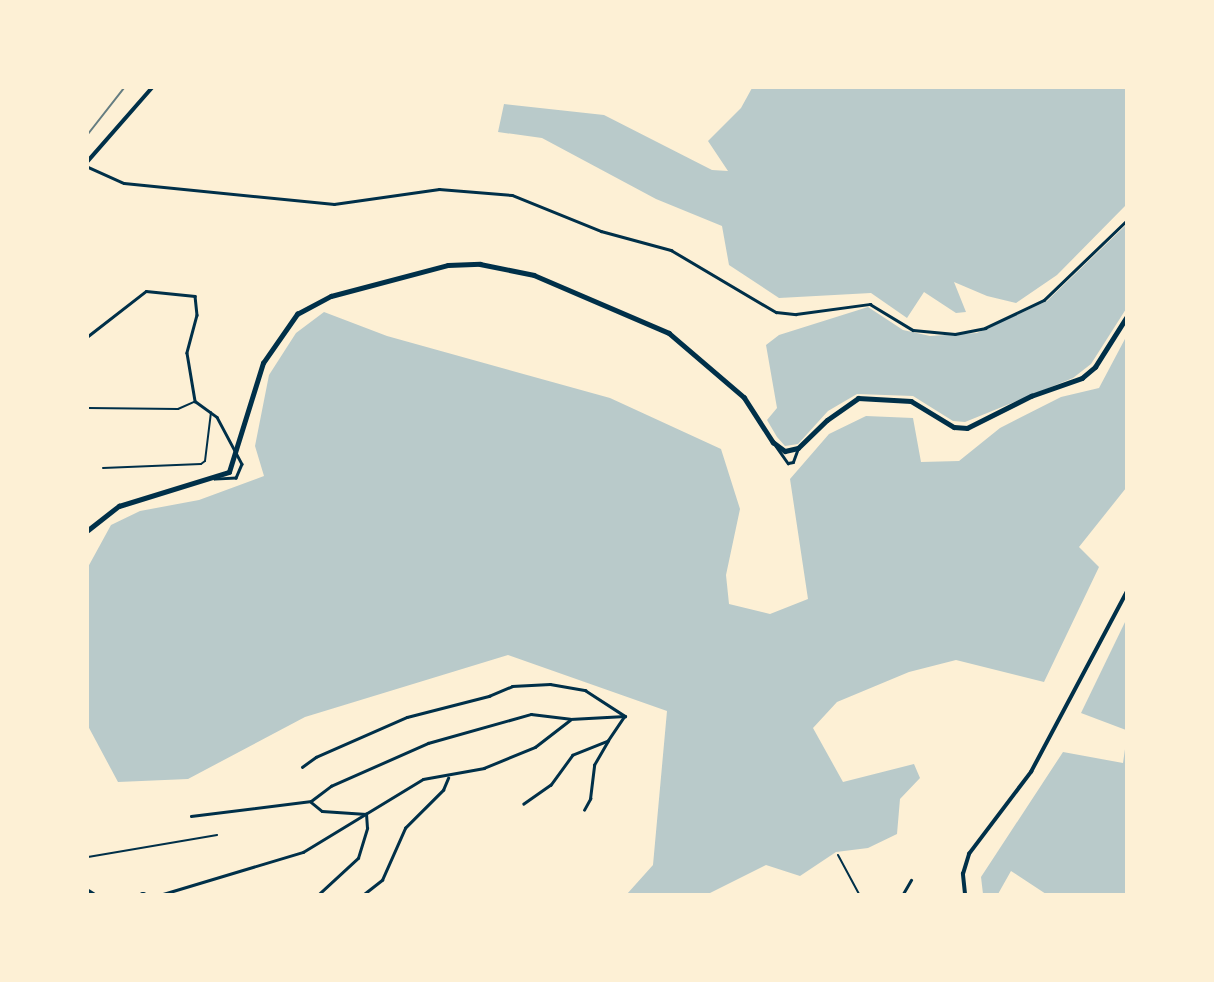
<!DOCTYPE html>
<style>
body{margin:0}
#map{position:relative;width:1214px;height:982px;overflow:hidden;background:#fdf0d5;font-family:"DM Sans",sans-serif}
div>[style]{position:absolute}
.green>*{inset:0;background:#b9caca}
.service>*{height:2px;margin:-1px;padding:0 1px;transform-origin:1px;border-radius:1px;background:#003049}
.minor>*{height:2.5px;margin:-1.25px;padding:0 1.25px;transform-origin:1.25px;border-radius:1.25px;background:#003049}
.secondary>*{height:3.5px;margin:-1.75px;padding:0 1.75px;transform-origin:1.75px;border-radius:1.75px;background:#003049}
.primary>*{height:4.5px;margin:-2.25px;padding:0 2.25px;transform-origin:2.25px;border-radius:2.25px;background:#003049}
.rail>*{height:2px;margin:-1px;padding:0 1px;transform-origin:1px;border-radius:1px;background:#657d81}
span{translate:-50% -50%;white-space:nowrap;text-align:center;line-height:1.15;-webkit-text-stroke:5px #fdf0d5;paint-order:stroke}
.frame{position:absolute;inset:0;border:89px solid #fdf0d5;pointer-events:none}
</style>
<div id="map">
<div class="green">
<div style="clip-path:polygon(752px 88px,1126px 88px,1126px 205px,1057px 275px,1016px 303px,987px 296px,954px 282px,966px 312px,956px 313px,924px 292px,907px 318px,871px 293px,779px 298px,729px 265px,722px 226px,656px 199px,542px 138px,498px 132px,504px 104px,604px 115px,712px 170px,728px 171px,708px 141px,741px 108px)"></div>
<div style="clip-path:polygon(1126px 225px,1126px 309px,1091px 364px,1073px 378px,965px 422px,953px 421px,913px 396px,857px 394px,828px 411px,798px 444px,785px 446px,777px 437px,767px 420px,777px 408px,766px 345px,779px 335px,868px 307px,903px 330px,930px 336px,977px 333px,1047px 301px)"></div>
<div style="clip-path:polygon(324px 312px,387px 336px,610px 398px,721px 449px,740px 509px,726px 575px,729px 604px,770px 614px,808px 599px,790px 479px,829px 434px,866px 416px,913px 418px,921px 462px,959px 461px,1000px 428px,1061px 397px,1099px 388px,1126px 337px,1126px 488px,1079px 547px,1099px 567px,1044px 682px,956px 660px,909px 672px,837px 702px,813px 728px,843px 782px,914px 764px,920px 778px,900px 799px,897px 834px,868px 848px,836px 852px,800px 876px,766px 865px,708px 894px,627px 894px,653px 865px,667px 711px,508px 655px,305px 717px,188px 779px,118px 782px,88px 726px,88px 567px,111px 525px,140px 511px,199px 500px,264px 476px,255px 446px,269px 375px,296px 333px)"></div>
<div style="clip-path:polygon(1126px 620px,1126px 730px,1081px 713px)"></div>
<div style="clip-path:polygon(1126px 742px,1126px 894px,1046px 894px,1011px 871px,998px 894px,983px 894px,981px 877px,1063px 752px,1123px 763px)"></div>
</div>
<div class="service">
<div style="left:88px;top:408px;width:90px;rotate:0.6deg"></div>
<div style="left:178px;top:409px;width:17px;rotate:-24deg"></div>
<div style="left:103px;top:468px;width:98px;rotate:-2.3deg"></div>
<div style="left:201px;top:464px;width:5px;rotate:-37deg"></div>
<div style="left:205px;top:461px;width:49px;rotate:-83deg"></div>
<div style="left:838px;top:855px;width:44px;rotate:61.7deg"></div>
<div style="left:88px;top:857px;width:131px;rotate:-9.7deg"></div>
</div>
<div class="minor">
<div style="left:88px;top:167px;width:39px;rotate:24deg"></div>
<div style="left:124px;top:183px;width:211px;rotate:5.7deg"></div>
<div style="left:334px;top:204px;width:106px;rotate:-8.1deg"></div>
<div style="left:439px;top:189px;width:73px;rotate:4.7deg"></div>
<div style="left:512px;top:195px;width:96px;rotate:22deg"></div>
<div style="left:601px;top:231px;width:73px;rotate:15.2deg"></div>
<div style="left:671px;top:250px;width:122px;rotate:30.6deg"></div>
<div style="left:776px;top:312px;width:20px;rotate:6deg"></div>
<div style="left:796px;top:314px;width:75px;rotate:-7.7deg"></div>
<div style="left:870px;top:304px;width:50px;rotate:31.2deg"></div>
<div style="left:913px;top:330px;width:42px;rotate:5.4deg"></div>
<div style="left:955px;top:334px;width:31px;rotate:-11deg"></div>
<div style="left:985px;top:328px;width:65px;rotate:-25.4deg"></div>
<div style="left:1044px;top:300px;width:114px;rotate:-43.9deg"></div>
<div style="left:88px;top:336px;width:73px;rotate:-37.8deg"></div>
<div style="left:146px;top:291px;width:49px;rotate:5.8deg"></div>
<div style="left:195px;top:296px;width:19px;rotate:84deg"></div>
<div style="left:197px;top:315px;width:39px;rotate:105deg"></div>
<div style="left:187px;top:353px;width:49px;rotate:80.5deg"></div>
<div style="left:195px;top:401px;width:27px;rotate:36deg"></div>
<div style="left:217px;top:417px;width:53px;rotate:62deg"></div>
<div style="left:242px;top:464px;width:15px;rotate:113deg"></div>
<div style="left:236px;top:478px;width:21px;rotate:177deg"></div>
<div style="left:776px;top:446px;width:21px;rotate:55deg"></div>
<div style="left:788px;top:463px;width:5px;rotate:-11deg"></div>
<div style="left:793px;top:462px;width:15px;rotate:-70deg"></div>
<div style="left:302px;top:767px;width:17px;rotate:-36deg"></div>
<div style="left:316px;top:757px;width:99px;rotate:-23.7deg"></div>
<div style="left:407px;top:717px;width:85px;rotate:-14.4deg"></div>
<div style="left:489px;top:696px;width:25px;rotate:-23deg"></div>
<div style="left:512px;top:686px;width:38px;rotate:-3deg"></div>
<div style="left:550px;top:684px;width:36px;rotate:10deg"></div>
<div style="left:585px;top:690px;width:48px;rotate:33deg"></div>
<div style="left:311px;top:802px;width:14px;rotate:39deg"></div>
<div style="left:322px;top:811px;width:44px;rotate:3.9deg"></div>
<div style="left:584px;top:810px;width:13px;rotate:-61deg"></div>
<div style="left:590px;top:799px;width:34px;rotate:-83deg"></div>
<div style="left:594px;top:765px;width:28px;rotate:-60deg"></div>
<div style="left:191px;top:816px;width:121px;rotate:-7.1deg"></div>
<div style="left:311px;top:801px;width:25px;rotate:-37deg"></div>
<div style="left:331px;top:786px;width:106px;rotate:-23.9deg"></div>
<div style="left:428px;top:743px;width:107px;rotate:-15.7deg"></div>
<div style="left:531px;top:714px;width:39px;rotate:7deg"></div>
<div style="left:570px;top:719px;width:55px;rotate:-3.1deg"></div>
<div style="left:625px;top:716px;width:30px;rotate:124deg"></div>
<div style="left:608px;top:741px;width:38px;rotate:158deg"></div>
<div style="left:573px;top:755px;width:37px;rotate:126deg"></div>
<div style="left:551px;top:785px;width:33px;rotate:145deg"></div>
<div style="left:163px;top:894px;width:146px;rotate:-16.7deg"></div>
<div style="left:303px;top:852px;width:140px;rotate:-31.3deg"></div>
<div style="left:423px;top:779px;width:62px;rotate:-10.2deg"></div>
<div style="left:484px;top:768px;width:55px;rotate:-22.4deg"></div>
<div style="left:535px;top:747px;width:44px;rotate:-37.6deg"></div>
<div style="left:319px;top:894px;width:53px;rotate:-42.7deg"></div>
<div style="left:358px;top:858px;width:31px;rotate:-73deg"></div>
<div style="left:367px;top:828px;width:14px;rotate:-94deg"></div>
<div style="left:364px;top:894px;width:23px;rotate:-38deg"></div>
<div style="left:382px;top:880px;width:57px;rotate:-66.1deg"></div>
<div style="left:405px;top:828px;width:54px;rotate:-45deg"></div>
<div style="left:443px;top:790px;width:13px;rotate:-67deg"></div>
<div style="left:903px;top:894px;width:16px;rotate:-60deg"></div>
</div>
<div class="secondary">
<div style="left:88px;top:161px;width:97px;rotate:-48.8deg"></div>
<div style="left:965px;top:894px;width:20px;rotate:-96deg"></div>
<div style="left:963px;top:874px;width:21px;rotate:-73deg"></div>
<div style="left:969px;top:854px;width:103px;rotate:-52.9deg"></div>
<div style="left:1031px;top:772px;width:203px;rotate:-62deg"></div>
</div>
<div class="primary">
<div style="left:88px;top:530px;width:39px;rotate:-38deg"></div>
<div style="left:119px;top:506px;width:115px;rotate:-17.2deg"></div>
<div style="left:229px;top:472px;width:114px;rotate:-72.7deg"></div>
<div style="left:263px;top:363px;width:60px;rotate:-55.2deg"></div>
<div style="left:297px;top:314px;width:38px;rotate:-28deg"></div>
<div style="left:331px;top:296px;width:121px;rotate:-14.8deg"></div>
<div style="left:448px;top:265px;width:32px;rotate:-2deg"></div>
<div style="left:480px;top:264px;width:55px;rotate:11.5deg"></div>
<div style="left:534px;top:275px;width:147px;rotate:23.2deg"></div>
<div style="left:669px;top:333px;width:99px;rotate:40.5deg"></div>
<div style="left:744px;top:397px;width:54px;rotate:57.2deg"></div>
<div style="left:773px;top:442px;width:15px;rotate:37deg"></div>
<div style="left:785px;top:451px;width:13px;rotate:-13deg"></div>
<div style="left:798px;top:448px;width:40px;rotate:-44deg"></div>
<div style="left:827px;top:420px;width:38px;rotate:-35deg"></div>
<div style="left:858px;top:398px;width:53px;rotate:3.2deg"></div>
<div style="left:911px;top:401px;width:50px;rotate:31.2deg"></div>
<div style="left:954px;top:427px;width:13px;rotate:4deg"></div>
<div style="left:967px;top:428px;width:72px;rotate:-26.6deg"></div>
<div style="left:1031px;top:396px;width:54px;rotate:-19.4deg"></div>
<div style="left:1082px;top:378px;width:17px;rotate:-40deg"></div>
<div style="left:1095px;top:367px;width:58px;rotate:-57.7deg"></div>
<div style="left:88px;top:891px;width:6px;rotate:31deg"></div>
<div style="left:142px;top:894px;width:2px"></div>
</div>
<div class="rail">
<div style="left:88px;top:134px;width:58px;rotate:-52deg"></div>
</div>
<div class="frame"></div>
</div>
